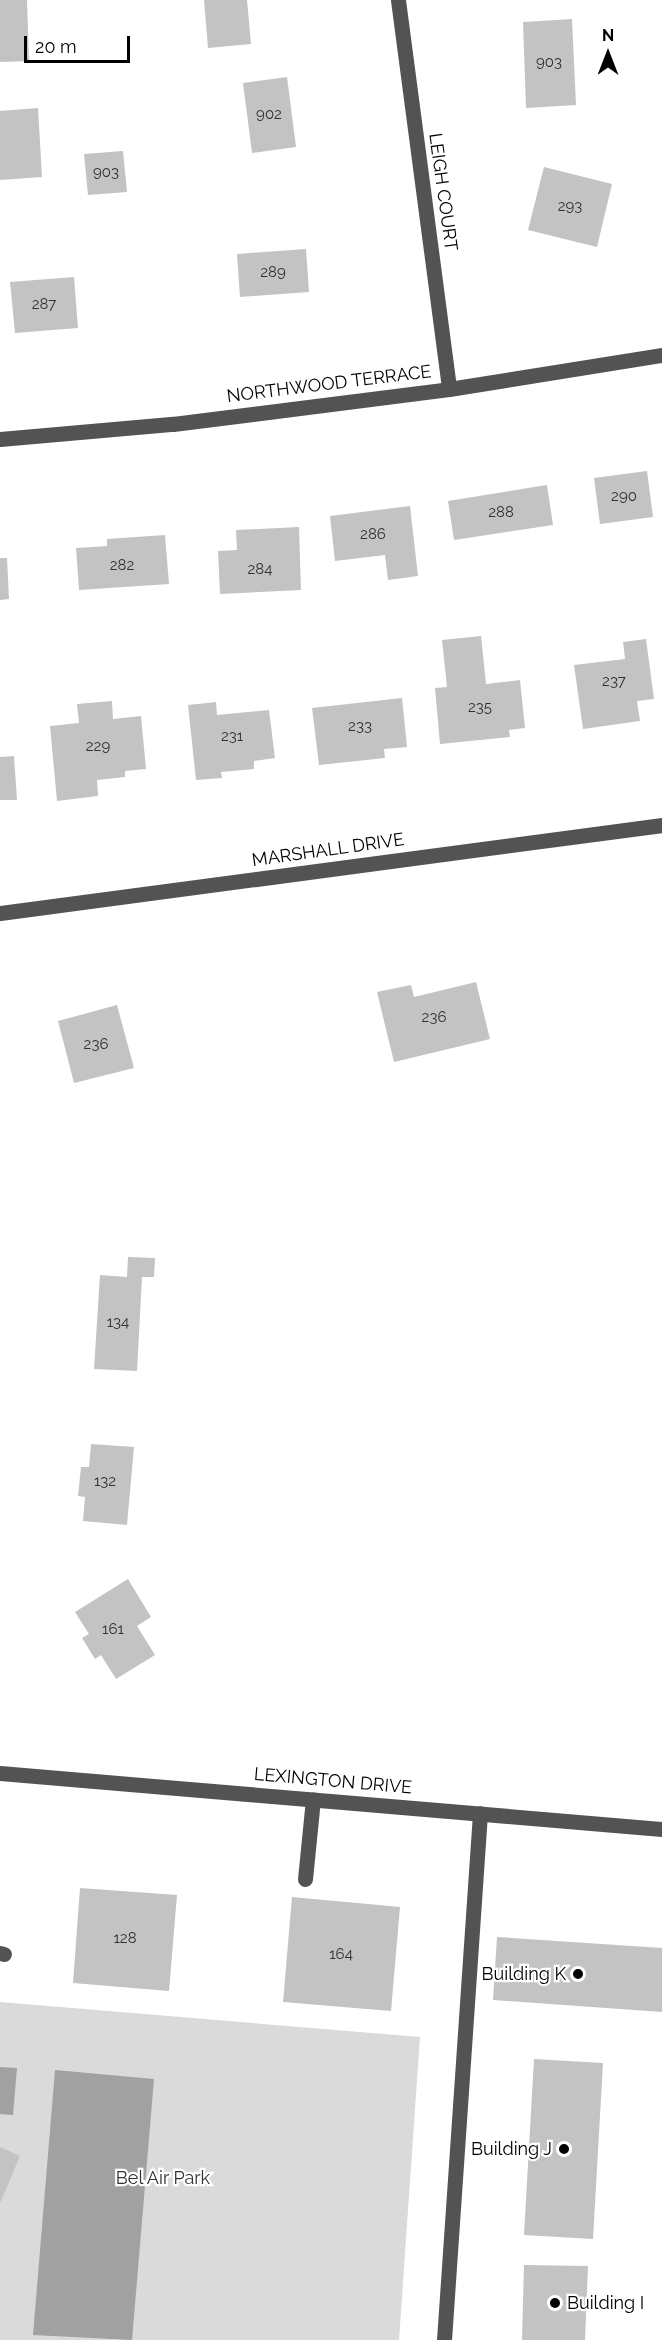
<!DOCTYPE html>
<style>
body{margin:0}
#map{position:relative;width:662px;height:2340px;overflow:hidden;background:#fff;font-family:Raleway,sans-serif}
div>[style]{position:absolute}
.green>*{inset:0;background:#dadada}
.water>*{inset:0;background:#a1a1a1}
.building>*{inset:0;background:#c3c3c3}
.minor>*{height:15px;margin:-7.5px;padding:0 7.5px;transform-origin:7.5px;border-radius:7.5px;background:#535353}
.dots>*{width:16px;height:16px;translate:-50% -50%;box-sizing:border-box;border:3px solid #fff;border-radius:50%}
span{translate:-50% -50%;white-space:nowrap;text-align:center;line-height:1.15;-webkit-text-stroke:4.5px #fff;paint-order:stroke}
.number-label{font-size:15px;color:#313131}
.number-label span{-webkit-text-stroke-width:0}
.street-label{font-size:18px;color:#000}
.poi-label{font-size:18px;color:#000}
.right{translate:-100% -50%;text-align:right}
.left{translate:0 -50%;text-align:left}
.park-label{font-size:18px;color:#313131}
.north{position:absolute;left:578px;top:24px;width:60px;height:60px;-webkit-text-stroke:4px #fff;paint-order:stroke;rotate:0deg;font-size:16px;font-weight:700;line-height:24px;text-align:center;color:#000}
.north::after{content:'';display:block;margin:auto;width:21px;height:27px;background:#000;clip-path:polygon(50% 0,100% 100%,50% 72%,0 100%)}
.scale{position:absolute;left:24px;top:36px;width:106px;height:27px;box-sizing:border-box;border:3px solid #000;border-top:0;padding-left:8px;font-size:18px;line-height:21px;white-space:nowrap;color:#000;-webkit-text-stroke:4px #fff;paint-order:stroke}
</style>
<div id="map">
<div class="green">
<div style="clip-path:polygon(0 2002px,420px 2037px,399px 2340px,0 2340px)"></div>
</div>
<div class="water">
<div style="clip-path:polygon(0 2067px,17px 2068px,13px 2115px,0 2114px)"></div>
<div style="clip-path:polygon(55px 2070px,154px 2079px,132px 2340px,33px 2335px)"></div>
</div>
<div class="building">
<div style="clip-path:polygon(0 0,27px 0,29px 61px,0 62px)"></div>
<div style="clip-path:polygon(204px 0,247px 0,251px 44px,208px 48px)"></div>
<div style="clip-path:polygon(572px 19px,576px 105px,526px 108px,523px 22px)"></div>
<div style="clip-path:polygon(287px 77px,296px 147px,252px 153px,243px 83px)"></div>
<div style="clip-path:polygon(38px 108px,42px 177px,0 180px,0 111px)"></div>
<div style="clip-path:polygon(123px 151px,127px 192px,88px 195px,84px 154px)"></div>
<div style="clip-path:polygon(544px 167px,612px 184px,597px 247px,528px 230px)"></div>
<div style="clip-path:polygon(306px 249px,309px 292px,240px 297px,237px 254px)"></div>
<div style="clip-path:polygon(74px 277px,78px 328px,15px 333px,10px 282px)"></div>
<div style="clip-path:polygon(647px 471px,653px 517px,600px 524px,594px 478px)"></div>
<div style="clip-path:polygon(547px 485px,553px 525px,454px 540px,448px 501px)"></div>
<div style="clip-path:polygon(410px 506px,418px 576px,388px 580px,385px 555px,335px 561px,330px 516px)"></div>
<div style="clip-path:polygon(299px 527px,301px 590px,220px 594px,218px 551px,237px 550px,236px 530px)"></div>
<div style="clip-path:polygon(165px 535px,169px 584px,79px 590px,76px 548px,107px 546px,107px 539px)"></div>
<div style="clip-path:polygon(0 558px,7px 558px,9px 599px,0 600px)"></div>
<div style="clip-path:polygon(481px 636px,486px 684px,520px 680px,525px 728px,509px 730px,510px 737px,440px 744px,435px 688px,447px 687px,442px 640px)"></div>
<div style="clip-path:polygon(646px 639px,654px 699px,637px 701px,640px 721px,583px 729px,574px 665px,625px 659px,623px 642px)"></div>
<div style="clip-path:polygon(402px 698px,407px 747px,384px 749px,385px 758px,319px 765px,312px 708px)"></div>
<div style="clip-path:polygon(112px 701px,113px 719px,141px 716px,146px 769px,125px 771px,125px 777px,97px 780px,98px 796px,57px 801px,50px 726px,79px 723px,77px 704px)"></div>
<div style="clip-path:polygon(216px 702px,217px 715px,269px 710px,275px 758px,254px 761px,254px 769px,221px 772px,222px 778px,196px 780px,188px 705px)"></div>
<div style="clip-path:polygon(14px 756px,17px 800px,0 800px,0 757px)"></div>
<div style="clip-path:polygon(476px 982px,490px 1039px,394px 1062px,377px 992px,411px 985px,414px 997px)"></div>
<div style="clip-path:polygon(117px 1005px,134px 1068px,74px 1083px,58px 1021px)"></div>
<div style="clip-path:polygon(128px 1257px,155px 1258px,154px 1277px,142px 1277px,137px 1371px,94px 1369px,100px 1275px,127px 1277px)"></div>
<div style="clip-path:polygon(91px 1444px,134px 1447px,127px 1525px,83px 1521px,85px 1497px,78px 1496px,81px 1467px,89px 1467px)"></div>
<div style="clip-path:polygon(128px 1579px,151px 1617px,137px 1626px,155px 1655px,116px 1679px,101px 1655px,95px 1659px,82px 1638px,89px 1634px,75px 1612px)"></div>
<div style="clip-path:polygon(80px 1888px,177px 1895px,169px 1991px,73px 1983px)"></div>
<div style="clip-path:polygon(292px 1897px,400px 1907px,391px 2011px,283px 2002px)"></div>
<div style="clip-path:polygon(497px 1937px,662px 1948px,662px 2012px,493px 2000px)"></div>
<div style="clip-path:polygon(534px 2059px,603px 2063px,593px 2239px,524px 2235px)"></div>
<div style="clip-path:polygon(0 2147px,20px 2156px,0 2203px)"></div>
<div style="clip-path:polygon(524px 2265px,588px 2266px,585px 2340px,522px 2340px)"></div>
</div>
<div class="minor">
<div style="left:398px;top:0;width:392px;rotate:82.5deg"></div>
<div style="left:0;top:439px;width:174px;rotate:-5deg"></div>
<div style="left:173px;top:424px;width:278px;rotate:-7.2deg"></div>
<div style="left:449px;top:389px;width:216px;rotate:-9.1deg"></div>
<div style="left:0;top:913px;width:668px;rotate:-7.57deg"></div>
<div style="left:0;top:1773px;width:664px;rotate:4.84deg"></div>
<div style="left:305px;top:1879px;width:80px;rotate:-84.3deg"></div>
<div style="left:0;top:1953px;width:4px;rotate:14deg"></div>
<div style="left:444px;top:2340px;width:528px;rotate:-86.09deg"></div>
</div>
<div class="dots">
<div style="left:578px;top:1974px;background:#000"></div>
<div style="left:564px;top:2149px;background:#000"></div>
<div style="left:555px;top:2303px;background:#000"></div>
</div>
<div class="number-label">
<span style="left:549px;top:63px">903</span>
<span style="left:269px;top:115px">902</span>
<span style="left:106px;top:173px">903</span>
<span style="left:570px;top:207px">293</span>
<span style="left:273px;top:273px">289</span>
<span style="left:44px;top:305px">287</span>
<span style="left:624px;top:497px">290</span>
<span style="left:501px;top:513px">288</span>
<span style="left:373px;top:535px">286</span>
<span style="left:122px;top:566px">282</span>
<span style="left:260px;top:570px">284</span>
<span style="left:614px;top:682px">237</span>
<span style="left:480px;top:708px">235</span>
<span style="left:360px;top:727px">233</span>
<span style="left:232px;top:737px">231</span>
<span style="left:98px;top:747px">229</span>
<span style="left:434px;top:1018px">236</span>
<span style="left:96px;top:1045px">236</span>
<span style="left:118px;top:1323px">134</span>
<span style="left:105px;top:1482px">132</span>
<span style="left:113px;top:1630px">161</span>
<span style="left:125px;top:1939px">128</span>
<span style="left:341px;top:1955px">164</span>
</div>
<div class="street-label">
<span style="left:443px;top:192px;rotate:82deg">LEIGH COURT</span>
<span style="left:329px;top:384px;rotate:-7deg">NORTHWOOD TERRACE</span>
<span style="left:328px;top:850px;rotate:-8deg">MARSHALL DRIVE</span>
<span style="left:333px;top:1781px;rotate:5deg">LEXINGTON DRIVE</span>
</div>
<div class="poi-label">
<span class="right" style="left:566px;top:1974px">Building K</span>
<span class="right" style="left:552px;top:2149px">Building J</span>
<span class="left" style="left:567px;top:2303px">Building I</span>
</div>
<div class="park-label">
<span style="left:163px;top:2178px">Bel Air Park</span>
</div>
<div class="north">N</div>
<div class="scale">20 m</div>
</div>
